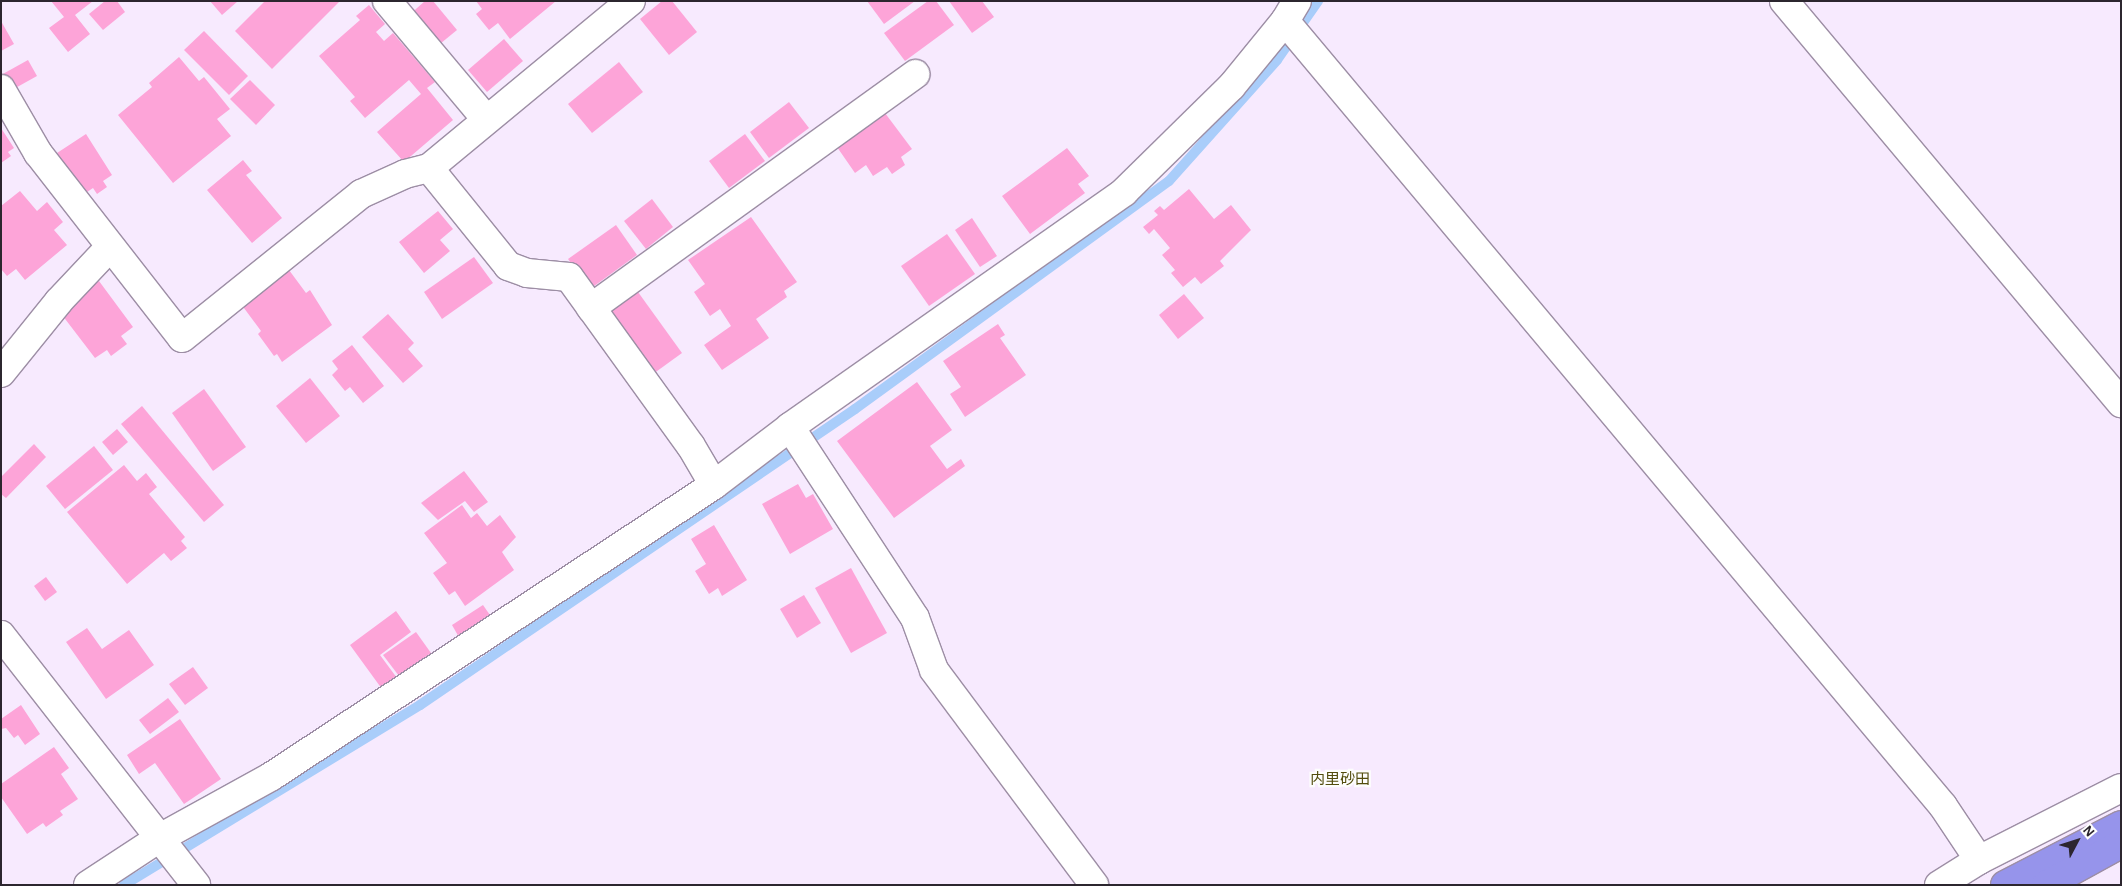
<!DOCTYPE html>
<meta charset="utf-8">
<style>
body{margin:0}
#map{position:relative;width:2122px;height:886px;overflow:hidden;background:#f7eafe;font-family:"Alegreya Sans","Noto Sans JP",sans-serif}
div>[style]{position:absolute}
.stream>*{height:10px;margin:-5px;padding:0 5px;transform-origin:5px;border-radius:5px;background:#a9cdfa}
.building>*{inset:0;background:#fda4d8}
.roads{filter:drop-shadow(1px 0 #9d8ea5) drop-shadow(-1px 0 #9d8ea5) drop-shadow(0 1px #9d8ea5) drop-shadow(0 -1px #9d8ea5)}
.minor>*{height:28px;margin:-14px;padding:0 14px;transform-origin:14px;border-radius:14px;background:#fff}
.highway>*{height:28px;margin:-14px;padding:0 14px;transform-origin:14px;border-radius:14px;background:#9694eb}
span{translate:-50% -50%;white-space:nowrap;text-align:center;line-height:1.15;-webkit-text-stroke:4.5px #fdfdfd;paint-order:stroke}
.neighbourhood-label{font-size:15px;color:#524c0d}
.frame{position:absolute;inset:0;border:2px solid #2c262f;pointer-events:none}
.north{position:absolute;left:2052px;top:816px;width:50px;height:50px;-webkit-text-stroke:4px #fdfdfd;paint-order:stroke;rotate:50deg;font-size:14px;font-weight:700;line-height:20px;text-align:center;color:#2c262f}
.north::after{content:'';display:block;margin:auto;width:18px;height:22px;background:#2c262f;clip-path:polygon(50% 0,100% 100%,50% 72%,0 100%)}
</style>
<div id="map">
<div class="stream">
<div style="left:124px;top:885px;width:346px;rotate:-31.3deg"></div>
<div style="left:420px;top:705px;width:526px;rotate:-34.23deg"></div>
<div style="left:855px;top:409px;width:388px;rotate:-36deg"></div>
<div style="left:1169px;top:181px;width:162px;rotate:-48.2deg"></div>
<div style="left:1277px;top:60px;width:72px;rotate:-55.2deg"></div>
</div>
<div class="building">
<div style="clip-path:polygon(51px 1px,93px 1px,75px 15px,90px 34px,68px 52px,49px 28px,64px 17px)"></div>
<div style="clip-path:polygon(105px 1px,117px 1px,125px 12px,103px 30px,89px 14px)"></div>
<div style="clip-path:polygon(210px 1px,238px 1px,222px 15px)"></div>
<div style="clip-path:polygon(265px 1px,340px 1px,272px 69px,235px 31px)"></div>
<div style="clip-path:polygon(425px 1px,433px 1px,457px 30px,435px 48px,408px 16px)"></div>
<div style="clip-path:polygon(476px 1px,556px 1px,510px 39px,498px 23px,489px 30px,476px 14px,482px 9px)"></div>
<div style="clip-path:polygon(662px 1px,672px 1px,697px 32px,669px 55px,640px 19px)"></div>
<div style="clip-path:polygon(867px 1px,915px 1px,884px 24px)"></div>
<div style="clip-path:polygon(928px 1px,936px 1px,954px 25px,905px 61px,884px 33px)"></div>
<div style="clip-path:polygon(949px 1px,982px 1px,994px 17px,972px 33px)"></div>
<div style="clip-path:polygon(369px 5px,385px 24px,376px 32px,384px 41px,393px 33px,435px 82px,427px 88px,453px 120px,404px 162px,377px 132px,421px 94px,409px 80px,365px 118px,350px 101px,355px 97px,319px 56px,360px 20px,356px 16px)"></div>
<div style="clip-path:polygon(1px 21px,14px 44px,1px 51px)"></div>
<div style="clip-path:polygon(204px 31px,248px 76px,229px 95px,184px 50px)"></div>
<div style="clip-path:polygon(504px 39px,523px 61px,487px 92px,468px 70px)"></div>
<div style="clip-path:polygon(179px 57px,199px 81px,204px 77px,230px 109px,217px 119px,231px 136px,173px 183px,118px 115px,152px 87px,149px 83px)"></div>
<div style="clip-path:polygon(28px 60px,37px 76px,10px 91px,1px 75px)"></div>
<div style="clip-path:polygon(619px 62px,643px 92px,592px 133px,568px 104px)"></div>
<div style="clip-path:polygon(250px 80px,275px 105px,256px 125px,230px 99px)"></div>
<div style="clip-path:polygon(789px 102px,809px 128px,769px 158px,750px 132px)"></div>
<div style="clip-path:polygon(885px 113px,912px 149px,901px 157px,905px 165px,892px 174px,887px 167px,873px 176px,866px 165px,855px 173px,837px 147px)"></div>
<div style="clip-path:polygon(1px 128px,14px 148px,8px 152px,11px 156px,1px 163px)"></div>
<div style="clip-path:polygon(86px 134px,112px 175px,103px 181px,107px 187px,97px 194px,93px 188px,84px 194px,57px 153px)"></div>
<div style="clip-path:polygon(745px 134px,765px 161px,729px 188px,709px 161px)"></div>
<div style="clip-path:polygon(1067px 148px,1089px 176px,1078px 184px,1085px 193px,1030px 234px,1002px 196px)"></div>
<div style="clip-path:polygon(243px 160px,252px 171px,246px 175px,282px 218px,252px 243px,207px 190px)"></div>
<div style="clip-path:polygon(1189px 189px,1214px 219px,1231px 205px,1251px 230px,1220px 261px,1224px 266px,1201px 284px,1195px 277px,1183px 287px,1171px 273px,1175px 270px,1162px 255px,1170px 248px,1154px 229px,1149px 234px,1143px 227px,1158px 215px,1154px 211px,1160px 206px,1164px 210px)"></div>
<div style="clip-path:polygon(20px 191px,37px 211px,47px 202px,63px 222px,54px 230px,67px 245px,25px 280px,16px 269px,7px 276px,1px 269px,1px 206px)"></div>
<div style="clip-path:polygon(652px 199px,673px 227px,646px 249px,624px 221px)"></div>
<div style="clip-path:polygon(438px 211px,453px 229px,440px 240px,450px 251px,424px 273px,399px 242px)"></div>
<div style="clip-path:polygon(751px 217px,797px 282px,784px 291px,787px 297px,756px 319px,769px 338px,722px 370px,704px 345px,731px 326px,720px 309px,710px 316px,694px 292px,705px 284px,688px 260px)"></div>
<div style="clip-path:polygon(972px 218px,997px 256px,980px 267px,955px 230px)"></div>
<div style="clip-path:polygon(616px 225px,637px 255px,590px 289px,568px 259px)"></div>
<div style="clip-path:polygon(947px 234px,975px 274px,929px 306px,901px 266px)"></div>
<div style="clip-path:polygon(474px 257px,493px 283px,442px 319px,424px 292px)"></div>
<div style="clip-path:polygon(289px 270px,306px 293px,310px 290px,332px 325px,282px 362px,277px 354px,274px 356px,258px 334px,261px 331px,238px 300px,263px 289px)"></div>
<div style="clip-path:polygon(99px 281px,133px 327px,121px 336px,127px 344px,111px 356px,107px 350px,95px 358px,59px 311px)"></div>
<div style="clip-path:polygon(638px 292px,682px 353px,653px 374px,609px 312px)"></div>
<div style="clip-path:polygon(1184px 294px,1204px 318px,1178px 339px,1159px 315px)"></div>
<div style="clip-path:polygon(388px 314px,414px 343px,408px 349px,423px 366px,403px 383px,362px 337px)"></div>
<div style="clip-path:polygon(998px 324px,1005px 335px,1000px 338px,1026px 375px,965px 417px,950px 394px,961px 387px,943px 361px)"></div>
<div style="clip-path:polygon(352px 345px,384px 386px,363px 403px,350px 387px,345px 391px,332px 375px,338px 369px,332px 361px)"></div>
<div style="clip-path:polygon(310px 378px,340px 416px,306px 443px,276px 406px)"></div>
<div style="clip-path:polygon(917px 382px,952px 430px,930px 446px,947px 469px,961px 459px,965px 466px,894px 518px,837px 441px)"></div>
<div style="clip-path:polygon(204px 389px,246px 447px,213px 471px,172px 413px)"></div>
<div style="clip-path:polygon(142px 406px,224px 505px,204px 522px,121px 424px)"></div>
<div style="clip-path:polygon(117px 429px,128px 442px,113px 455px,102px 442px)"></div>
<div style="clip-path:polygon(34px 444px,46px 457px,6px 498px,1px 494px,1px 477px)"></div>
<div style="clip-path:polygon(94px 446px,113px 470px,65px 509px,46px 486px)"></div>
<div style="clip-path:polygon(124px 465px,137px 481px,146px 473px,157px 487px,149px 494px,185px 537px,181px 541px,187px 548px,171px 561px,164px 553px,127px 584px,67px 512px)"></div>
<div style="clip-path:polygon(464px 471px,488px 502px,474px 512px,465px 501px,438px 520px,421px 503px)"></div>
<div style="clip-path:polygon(798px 484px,806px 498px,813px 494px,833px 529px,790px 554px,762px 504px)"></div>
<div style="clip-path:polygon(462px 505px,471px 518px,477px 513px,487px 526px,500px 515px,516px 537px,502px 552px,514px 570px,465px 606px,455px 591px,449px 595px,433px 573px,447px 563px,424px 533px)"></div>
<div style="clip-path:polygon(714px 525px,747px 580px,722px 596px,718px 588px,709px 594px,695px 571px,706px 564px,691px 539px)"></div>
<div style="clip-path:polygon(851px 568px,887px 633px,851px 653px,815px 588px)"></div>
<div style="clip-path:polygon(46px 577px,57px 592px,45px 601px,34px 586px)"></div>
<div style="clip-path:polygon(804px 595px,821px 623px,797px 638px,780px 609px)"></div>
<div style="clip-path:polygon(483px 605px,492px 618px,460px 639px,452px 625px)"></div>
<div style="clip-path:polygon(396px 611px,411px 632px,380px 655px,397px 678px,382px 689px,350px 645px)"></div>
<div style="clip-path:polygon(87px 628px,102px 649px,129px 630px,154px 665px,106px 699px,66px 642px)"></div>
<div style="clip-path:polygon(416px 632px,431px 653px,399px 676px,383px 655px)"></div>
<div style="clip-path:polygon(193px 667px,208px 688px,185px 705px,169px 684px)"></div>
<div style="clip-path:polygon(168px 698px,179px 712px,150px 734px,139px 720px)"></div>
<div style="clip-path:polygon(21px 705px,40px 734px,25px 745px,18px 735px,14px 738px,6px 728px,1px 729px,1px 719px)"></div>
<div style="clip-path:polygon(180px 719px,221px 779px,184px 804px,155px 763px,139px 774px,127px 755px)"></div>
<div style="clip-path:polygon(54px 747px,69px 768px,61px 774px,78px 799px,60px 811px,63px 815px,46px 827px,43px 823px,27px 834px,1px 797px,1px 784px)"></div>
</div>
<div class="roads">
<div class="minor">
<div style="left:387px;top:1px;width:154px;rotate:50deg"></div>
<div style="left:1784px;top:1px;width:525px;rotate:50.03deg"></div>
<div style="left:1285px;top:21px;width:1024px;rotate:50.03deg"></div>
<div style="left:1943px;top:806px;width:65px;rotate:56.3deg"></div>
<div style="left:1px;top:89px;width:74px;rotate:60deg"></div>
<div style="left:38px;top:153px;width:234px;rotate:52.1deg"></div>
<div style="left:182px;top:338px;width:230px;rotate:-38.8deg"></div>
<div style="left:361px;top:194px;width:48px;rotate:-24.4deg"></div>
<div style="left:405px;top:174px;width:25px;rotate:-14deg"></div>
<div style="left:429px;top:168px;width:262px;rotate:-39.6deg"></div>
<div style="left:429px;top:168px;width:126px;rotate:51.1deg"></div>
<div style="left:508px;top:266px;width:20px;rotate:20deg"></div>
<div style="left:527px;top:273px;width:42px;rotate:5.4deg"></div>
<div style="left:569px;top:277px;width:208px;rotate:54.2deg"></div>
<div style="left:691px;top:446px;width:45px;rotate:59.5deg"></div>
<div style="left:591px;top:308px;width:400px;rotate:-35.8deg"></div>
<div style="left:1px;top:373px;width:92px;rotate:-51.1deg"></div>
<div style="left:59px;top:301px;width:74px;rotate:-46.6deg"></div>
<div style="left:790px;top:427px;width:228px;rotate:56.8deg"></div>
<div style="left:915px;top:618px;width:55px;rotate:69.9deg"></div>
<div style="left:934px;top:670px;width:268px;rotate:53.3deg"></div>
<div style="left:1px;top:635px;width:317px;rotate:52deg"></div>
<div style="left:88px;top:885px;width:84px;rotate:-33.3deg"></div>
<div style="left:158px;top:839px;width:130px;rotate:-28.9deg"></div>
<div style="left:272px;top:776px;width:529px;rotate:-33.36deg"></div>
<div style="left:714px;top:485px;width:96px;rotate:-37.3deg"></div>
<div style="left:790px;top:427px;width:408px;rotate:-35.1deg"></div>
<div style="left:1124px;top:192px;width:150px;rotate:-44.5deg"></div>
<div style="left:1231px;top:87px;width:85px;rotate:-50.7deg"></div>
<div style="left:1285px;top:21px;width:23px;rotate:-59deg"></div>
<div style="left:1939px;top:885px;width:47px;rotate:-32deg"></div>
<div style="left:1979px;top:860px;width:159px;rotate:-26.9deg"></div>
</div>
<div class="highway">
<div style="left:2005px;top:885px;width:131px;rotate:-27.3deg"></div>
<div style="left:2046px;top:885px;width:81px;rotate:-28.8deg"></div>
</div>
</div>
<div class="neighbourhood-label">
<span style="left:1340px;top:780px">内里砂田</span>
</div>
<div class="frame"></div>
<div class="north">N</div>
</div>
